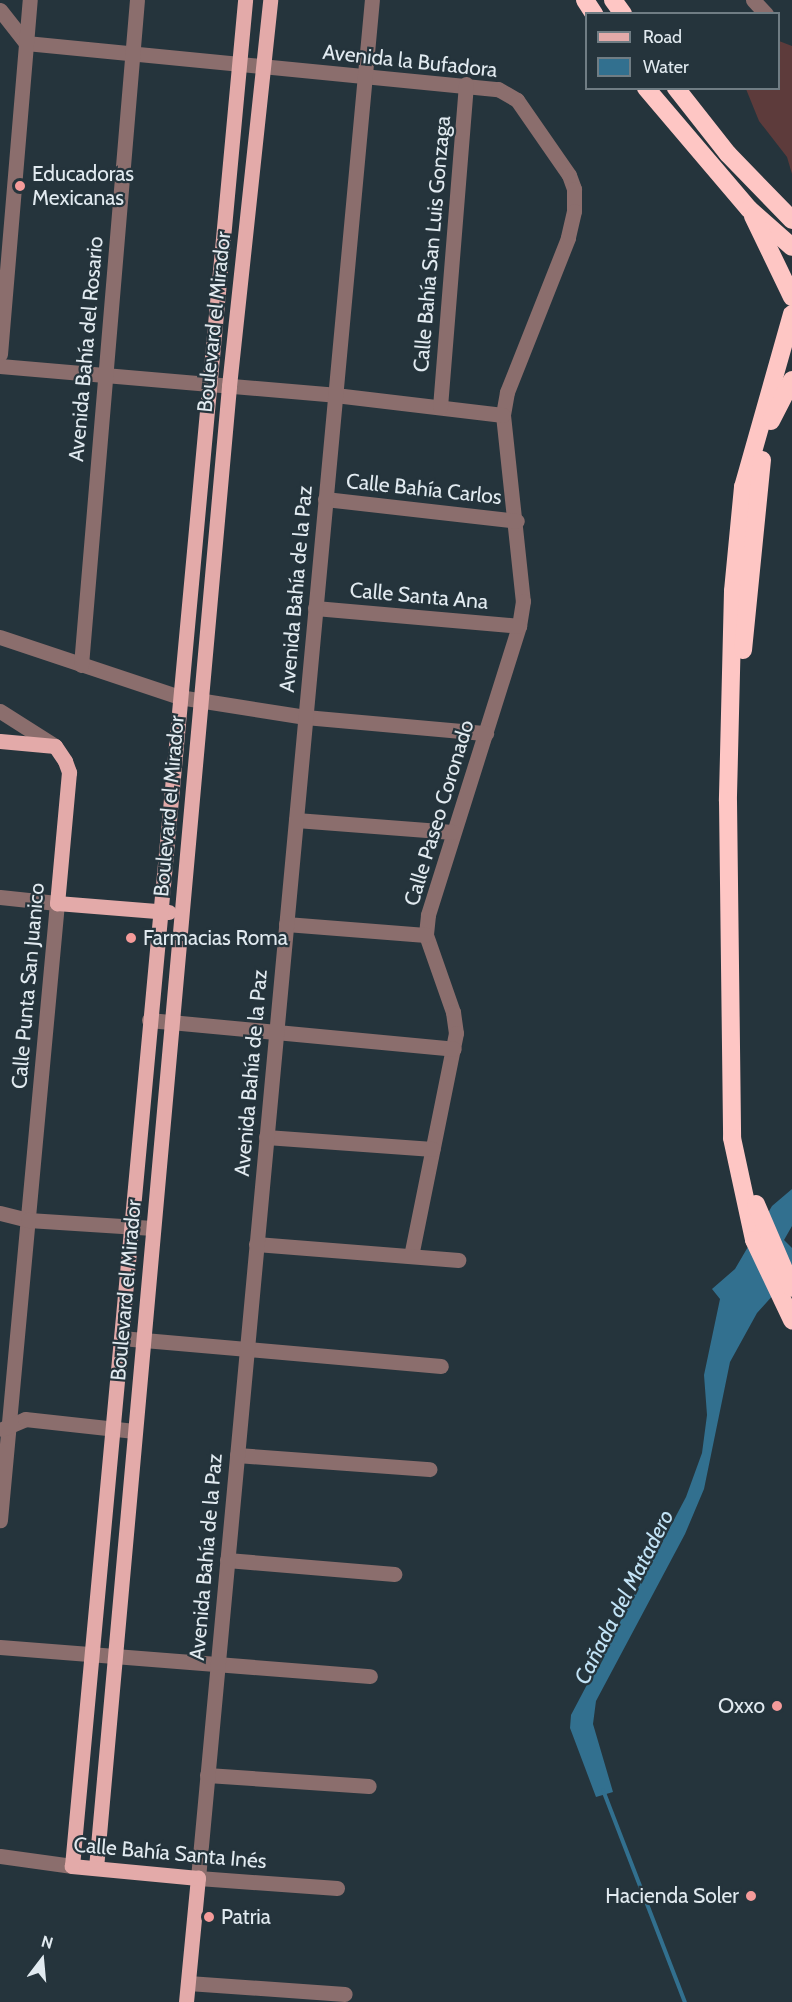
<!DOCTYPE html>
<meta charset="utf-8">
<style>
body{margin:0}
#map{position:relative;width:792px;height:2002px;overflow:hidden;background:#25343c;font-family:Cabin,sans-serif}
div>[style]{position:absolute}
.green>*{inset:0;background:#5d3b3b}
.water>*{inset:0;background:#32708f}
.stream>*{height:4px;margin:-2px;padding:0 2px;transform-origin:2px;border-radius:2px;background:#32708f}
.minor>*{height:15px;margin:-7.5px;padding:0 7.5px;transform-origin:7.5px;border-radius:7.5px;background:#8b6e6d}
.major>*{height:15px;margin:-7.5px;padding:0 7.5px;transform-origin:7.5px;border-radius:7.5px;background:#e3aaa9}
.highway>*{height:18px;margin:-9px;padding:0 9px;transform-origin:9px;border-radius:9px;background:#fec6c4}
.dots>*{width:16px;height:16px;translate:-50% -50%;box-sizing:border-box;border:3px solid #25343c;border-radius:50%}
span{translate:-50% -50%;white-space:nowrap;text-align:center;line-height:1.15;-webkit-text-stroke:4.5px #25343c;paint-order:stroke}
.street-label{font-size:21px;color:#e1eaf0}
.poi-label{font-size:21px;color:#e1eaf0}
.left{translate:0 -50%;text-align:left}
.right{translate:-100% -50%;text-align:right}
.water-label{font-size:22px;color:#c2e3f6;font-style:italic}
.legend{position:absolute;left:585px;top:12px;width:195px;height:78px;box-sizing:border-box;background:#25343c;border:2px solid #707d84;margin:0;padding:8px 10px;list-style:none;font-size:18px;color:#e1eaf0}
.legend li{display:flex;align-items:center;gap:12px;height:30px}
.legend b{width:30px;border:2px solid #707d84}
.north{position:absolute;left:12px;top:1930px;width:60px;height:60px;-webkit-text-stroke:4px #25343c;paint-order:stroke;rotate:16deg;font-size:16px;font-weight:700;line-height:24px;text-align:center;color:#e1eaf0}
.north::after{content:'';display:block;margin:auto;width:21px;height:27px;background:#e1eaf0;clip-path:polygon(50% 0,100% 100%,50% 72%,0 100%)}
</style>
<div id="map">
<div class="green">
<div style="clip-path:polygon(779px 41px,792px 46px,792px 174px,787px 157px,759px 121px,746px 89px,778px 88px)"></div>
</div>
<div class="water">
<div style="clip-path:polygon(792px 1189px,792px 1226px,784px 1240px,792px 1248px,792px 1274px,757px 1313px,730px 1362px,704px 1489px,685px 1534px,596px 1701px,593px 1724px,613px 1792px,596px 1797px,570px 1728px,571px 1715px,686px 1497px,702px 1453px,707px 1415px,704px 1375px,720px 1299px,712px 1289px,735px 1269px,772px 1206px)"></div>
</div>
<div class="stream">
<div style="left:603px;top:1790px;width:227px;rotate:68.9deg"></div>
</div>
<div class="minor">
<div style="left:753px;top:0;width:19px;rotate:47deg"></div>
<div style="left:0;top:10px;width:42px;rotate:51.8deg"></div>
<div style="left:26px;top:43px;width:474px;rotate:5.6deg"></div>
<div style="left:498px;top:89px;width:22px;rotate:30deg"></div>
<div style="left:517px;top:100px;width:91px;rotate:55.3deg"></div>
<div style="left:569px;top:175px;width:15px;rotate:70deg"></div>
<div style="left:574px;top:189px;width:22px;rotate:90deg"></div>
<div style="left:574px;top:211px;width:28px;rotate:103deg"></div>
<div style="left:568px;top:238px;width:166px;rotate:111.6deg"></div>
<div style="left:507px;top:392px;width:23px;rotate:100deg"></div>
<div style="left:503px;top:415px;width:187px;rotate:83.9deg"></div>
<div style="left:523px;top:601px;width:25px;rotate:99deg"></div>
<div style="left:519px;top:626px;width:303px;rotate:107.5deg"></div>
<div style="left:428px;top:915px;width:20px;rotate:96deg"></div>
<div style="left:426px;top:935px;width:82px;rotate:70.7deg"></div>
<div style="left:453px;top:1012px;width:21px;rotate:82deg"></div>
<div style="left:456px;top:1033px;width:227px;rotate:101.4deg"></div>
<div style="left:0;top:354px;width:355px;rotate:-85.2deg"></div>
<div style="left:0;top:366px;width:336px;rotate:4.9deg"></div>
<div style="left:335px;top:395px;width:169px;rotate:6.8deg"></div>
<div style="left:440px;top:407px;width:324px;rotate:-85.4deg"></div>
<div style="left:325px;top:499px;width:193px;rotate:6.5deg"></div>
<div style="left:315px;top:608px;width:205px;rotate:5deg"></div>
<div style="left:0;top:637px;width:189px;rotate:18.5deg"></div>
<div style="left:179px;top:697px;width:128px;rotate:9deg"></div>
<div style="left:305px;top:717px;width:182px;rotate:5.1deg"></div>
<div style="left:81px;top:665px;width:667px;rotate:-85.19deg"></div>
<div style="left:0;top:711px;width:65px;rotate:32.5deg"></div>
<div style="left:296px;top:820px;width:157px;rotate:4.4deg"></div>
<div style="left:0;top:897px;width:57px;rotate:6deg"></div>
<div style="left:57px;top:903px;width:620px;rotate:95.28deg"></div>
<div style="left:286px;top:924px;width:140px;rotate:4.5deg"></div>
<div style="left:149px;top:1020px;width:306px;rotate:5.4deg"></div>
<div style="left:266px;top:1137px;width:167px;rotate:4.1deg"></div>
<div style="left:0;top:1213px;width:29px;rotate:14deg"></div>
<div style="left:28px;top:1220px;width:125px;rotate:3.7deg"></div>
<div style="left:256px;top:1244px;width:203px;rotate:4.5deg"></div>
<div style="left:121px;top:1338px;width:321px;rotate:5deg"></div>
<div style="left:2px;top:1429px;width:25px;rotate:-23deg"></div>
<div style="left:25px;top:1419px;width:110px;rotate:6.3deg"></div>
<div style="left:237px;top:1455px;width:193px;rotate:4.2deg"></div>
<div style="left:227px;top:1560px;width:168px;rotate:4.8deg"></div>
<div style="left:0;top:1647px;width:371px;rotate:4.5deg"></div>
<div style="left:207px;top:1775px;width:162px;rotate:3.9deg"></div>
<div style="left:0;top:1856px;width:73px;rotate:7.9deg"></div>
<div style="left:337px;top:1888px;width:139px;rotate:-175.9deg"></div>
<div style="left:198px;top:1878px;width:1886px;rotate:-84.71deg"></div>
<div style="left:188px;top:1983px;width:157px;rotate:4deg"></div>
</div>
<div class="major">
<div style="left:0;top:741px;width:55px;rotate:5.2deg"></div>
<div style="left:55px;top:746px;width:18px;rotate:56deg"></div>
<div style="left:65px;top:761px;width:12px;rotate:70deg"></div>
<div style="left:69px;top:772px;width:132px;rotate:95.2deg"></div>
<div style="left:57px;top:903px;width:112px;rotate:4.6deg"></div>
<div style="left:96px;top:1868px;width:1488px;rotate:-84.87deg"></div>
<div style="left:229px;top:386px;width:388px;rotate:-83.9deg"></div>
<div style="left:186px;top:2002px;width:125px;rotate:-84.5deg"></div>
<div style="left:198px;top:1878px;width:127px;rotate:-174.6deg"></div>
<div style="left:72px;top:1866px;width:1874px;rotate:-84.7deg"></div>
</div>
<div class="highway">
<div style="left:585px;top:0;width:17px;rotate:57deg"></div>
<div style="left:613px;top:0;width:17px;rotate:54deg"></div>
<div style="left:646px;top:88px;width:159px;rotate:49.6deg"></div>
<div style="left:749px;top:209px;width:57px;rotate:41.5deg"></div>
<div style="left:676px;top:88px;width:84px;rotate:51.8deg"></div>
<div style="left:728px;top:154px;width:92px;rotate:45.9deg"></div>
<div style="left:753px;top:216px;width:90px;rotate:64.3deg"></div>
<div style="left:792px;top:314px;width:180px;rotate:105.8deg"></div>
<div style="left:743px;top:487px;width:104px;rotate:95.5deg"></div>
<div style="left:733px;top:591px;width:210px;rotate:91.4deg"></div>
<div style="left:728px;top:801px;width:337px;rotate:89.3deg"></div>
<div style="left:732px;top:1138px;width:104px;rotate:77.8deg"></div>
<div style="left:754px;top:1240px;width:89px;rotate:64.6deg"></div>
<div style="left:771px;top:421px;width:46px;rotate:-62.9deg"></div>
<div style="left:743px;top:650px;width:191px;rotate:-84.3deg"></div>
<div style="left:756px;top:1204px;width:91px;rotate:66.8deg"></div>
</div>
<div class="dots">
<div style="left:20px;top:186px;background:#f59b9a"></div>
<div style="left:131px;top:938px;background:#f59b9a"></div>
<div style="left:777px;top:1706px;background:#f59b9a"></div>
<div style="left:751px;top:1896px;background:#f59b9a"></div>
<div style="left:209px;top:1917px;background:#f59b9a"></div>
</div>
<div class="street-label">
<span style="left:410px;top:61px;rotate:6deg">Avenida la Bufadora</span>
<span style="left:432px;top:244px;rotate:-85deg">Calle Bahía San Luis Gonzaga</span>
<span style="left:214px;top:322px;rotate:-84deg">Boulevard el Mirador</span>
<span style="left:86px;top:349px;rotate:-85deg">Avenida Bahía del Rosario</span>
<span style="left:424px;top:489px;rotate:6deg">Calle Bahía Carlos</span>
<span style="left:296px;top:589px;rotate:-85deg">Avenida Bahía de la Paz</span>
<span style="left:419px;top:596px;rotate:5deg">Calle Santa Ana</span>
<span style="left:169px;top:806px;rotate:-85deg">Boulevard el Mirador</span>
<span style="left:439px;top:813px;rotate:-73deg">Calle Paseo Coronado</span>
<span style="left:28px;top:986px;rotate:-85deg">Calle Punta San Juanico</span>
<span style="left:251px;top:1073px;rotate:-85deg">Avenida Bahía de la Paz</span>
<span style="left:126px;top:1290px;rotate:-85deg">Boulevard el Mirador</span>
<span style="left:206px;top:1557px;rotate:-85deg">Avenida Bahía de la Paz</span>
<span style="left:170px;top:1853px;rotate:5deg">Calle Bahía Santa Inés</span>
</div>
<div class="poi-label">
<span class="left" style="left:32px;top:186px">Educadoras<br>Mexicanas</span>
<span class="left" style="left:143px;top:938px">Farmacias Roma</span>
<span class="right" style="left:765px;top:1706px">Oxxo</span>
<span class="right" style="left:739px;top:1896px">Hacienda Soler</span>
<span class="left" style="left:221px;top:1917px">Patria</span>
</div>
<div class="water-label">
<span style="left:624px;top:1597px;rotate:-63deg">Cañada del Matadero</span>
</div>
<ul class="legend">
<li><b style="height:8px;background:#e3aaa9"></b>Road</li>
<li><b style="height:16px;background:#32708f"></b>Water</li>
</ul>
<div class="north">N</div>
</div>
